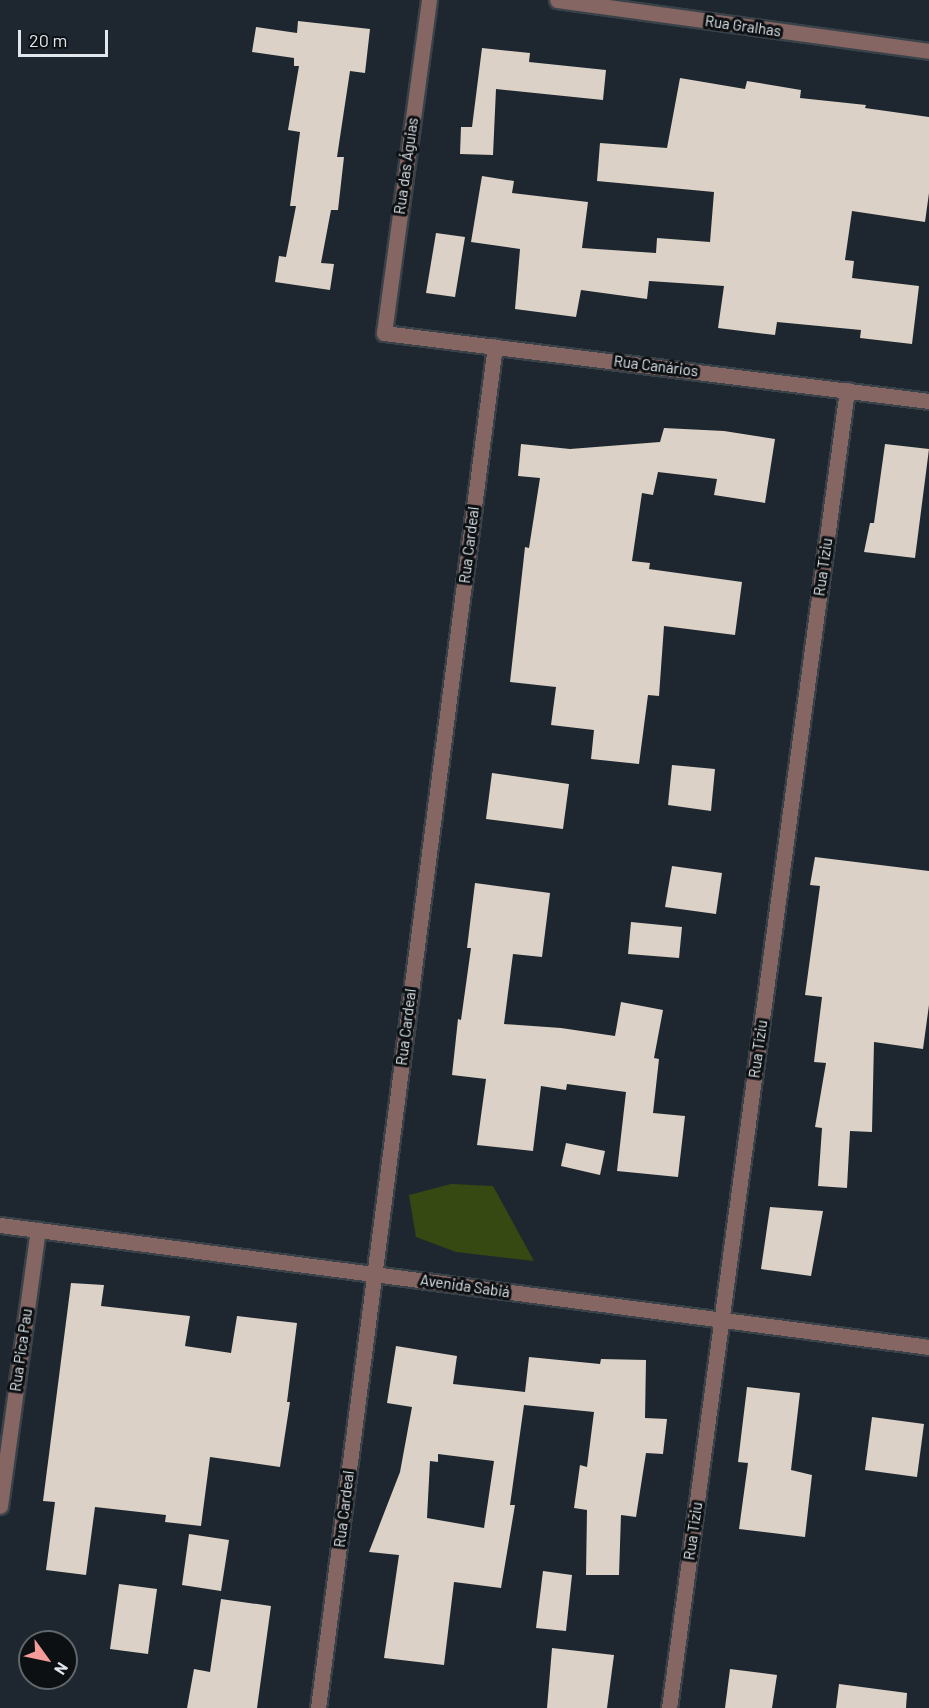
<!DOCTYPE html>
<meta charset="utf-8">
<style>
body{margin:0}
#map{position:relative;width:929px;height:1708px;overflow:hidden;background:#1e272f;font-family:Barlow,sans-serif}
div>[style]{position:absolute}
.green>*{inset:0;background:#374912}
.building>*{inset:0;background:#dbd1c6}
.roads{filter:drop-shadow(2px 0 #394249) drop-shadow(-2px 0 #394249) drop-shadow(0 2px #394249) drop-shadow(0 -2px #394249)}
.minor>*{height:15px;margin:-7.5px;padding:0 7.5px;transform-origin:7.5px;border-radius:7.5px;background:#856662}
span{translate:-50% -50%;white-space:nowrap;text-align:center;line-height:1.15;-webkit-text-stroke:6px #0c1013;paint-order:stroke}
.street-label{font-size:15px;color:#e1e7ec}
.north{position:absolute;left:18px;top:1630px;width:60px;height:60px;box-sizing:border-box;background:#0c1013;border:2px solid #61666a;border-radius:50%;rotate:123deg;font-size:16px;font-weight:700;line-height:24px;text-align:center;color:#e1e7ec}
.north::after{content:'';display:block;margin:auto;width:21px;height:27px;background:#f59b9a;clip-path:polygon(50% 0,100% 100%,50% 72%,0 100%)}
.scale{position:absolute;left:18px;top:30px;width:90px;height:27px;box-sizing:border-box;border:3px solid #e1e7ec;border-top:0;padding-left:8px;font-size:18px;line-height:21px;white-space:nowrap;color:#e1e7ec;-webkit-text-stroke:4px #0c1013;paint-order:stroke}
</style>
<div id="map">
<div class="green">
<div style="clip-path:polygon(451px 1184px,493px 1186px,534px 1261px,456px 1252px,416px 1237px,409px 1195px)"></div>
</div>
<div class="building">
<div style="clip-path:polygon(298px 21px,370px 29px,365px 73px,350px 71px,337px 157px,344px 157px,338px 210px,331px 210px,321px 263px,334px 264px,330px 290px,275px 282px,279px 256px,286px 257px,296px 206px,290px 206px,300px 132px,288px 130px,299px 66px,294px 66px,294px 58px,252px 52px,256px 27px,297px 33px)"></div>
<div style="clip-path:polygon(482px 48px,530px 53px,529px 62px,606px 70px,603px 100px,496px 89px,493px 155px,460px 154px,461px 127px,472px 127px)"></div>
<div style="clip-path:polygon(680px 78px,745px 89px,747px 81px,801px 90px,800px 98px,866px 105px,865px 108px,929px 117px,929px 193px,925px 222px,852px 211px,845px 260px,854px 261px,852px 278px,919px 286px,912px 344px,860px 338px,861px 330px,777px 322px,775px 335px,718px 328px,724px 286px,649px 281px,647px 299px,581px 290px,576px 317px,515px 309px,520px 249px,471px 242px,482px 176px,514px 181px,512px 193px,588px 202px,582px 248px,656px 253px,657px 238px,710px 242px,714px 192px,597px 181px,600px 143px,667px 148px)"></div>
<div style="clip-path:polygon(436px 233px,465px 237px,455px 297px,426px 293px)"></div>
<div style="clip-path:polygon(664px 428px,724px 431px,775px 439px,765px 503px,714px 495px,717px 479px,658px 472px,653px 495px,642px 493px,632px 561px,650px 563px,649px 569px,742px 582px,735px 635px,664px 626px,659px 696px,648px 695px,639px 764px,591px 759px,594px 730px,551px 725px,556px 687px,510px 682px,525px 547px,529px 548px,540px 478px,518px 476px,521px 444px,570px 449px,660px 442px)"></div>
<div style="clip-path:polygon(885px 444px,929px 449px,915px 558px,864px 552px,870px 523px,874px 523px)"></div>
<div style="clip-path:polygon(672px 765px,715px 769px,711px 811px,668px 805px)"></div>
<div style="clip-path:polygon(492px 773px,569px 784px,563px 829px,486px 819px)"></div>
<div style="clip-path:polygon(815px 857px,929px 871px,929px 1005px,923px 1049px,874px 1042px,872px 1132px,850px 1131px,847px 1188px,818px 1186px,822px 1128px,815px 1127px,826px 1063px,814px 1062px,822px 997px,805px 995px,820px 886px,810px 885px)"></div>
<div style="clip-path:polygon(672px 866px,722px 873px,716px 914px,665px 907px)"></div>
<div style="clip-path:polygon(475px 883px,550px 893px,542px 957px,513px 954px,504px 1024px,561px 1028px,615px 1036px,621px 1002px,663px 1010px,654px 1058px,659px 1059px,653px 1113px,685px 1116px,678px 1177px,617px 1171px,626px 1092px,567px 1084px,566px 1090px,541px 1086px,533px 1151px,477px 1145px,486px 1079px,452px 1075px,458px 1019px,461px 1020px,471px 948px,467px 948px)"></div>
<div style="clip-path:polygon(631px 922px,682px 927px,679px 958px,628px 954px)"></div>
<div style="clip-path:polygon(566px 1143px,605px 1151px,600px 1175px,561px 1166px)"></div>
<div style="clip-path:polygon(770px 1207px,823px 1211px,811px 1276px,761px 1269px)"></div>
<div style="clip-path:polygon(71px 1283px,104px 1285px,101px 1306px,190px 1316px,185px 1346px,231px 1353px,237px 1316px,297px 1323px,287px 1402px,290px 1402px,280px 1467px,210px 1457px,201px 1526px,165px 1522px,166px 1515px,95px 1507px,86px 1575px,46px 1570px,55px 1502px,43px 1501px)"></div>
<div style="clip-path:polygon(evenodd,396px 1346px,457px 1356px,453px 1384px,525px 1392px,529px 1357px,600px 1364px,601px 1359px,646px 1360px,645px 1418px,667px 1419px,663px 1454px,646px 1453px,636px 1517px,621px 1515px,619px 1575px,586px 1575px,587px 1510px,574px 1508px,580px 1465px,587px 1467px,594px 1412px,524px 1405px,510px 1505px,515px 1505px,501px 1588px,454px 1582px,444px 1665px,384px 1658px,399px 1555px,369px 1552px,400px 1472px,412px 1407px,387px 1403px,396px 1346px,438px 1454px,494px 1461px,484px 1528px,427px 1518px,430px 1461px,438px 1462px,438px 1454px)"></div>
<div style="clip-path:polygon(747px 1387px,800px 1393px,791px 1470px,812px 1475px,805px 1537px,739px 1529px,748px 1463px,738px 1462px)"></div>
<div style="clip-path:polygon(872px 1417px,924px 1424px,917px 1477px,865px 1470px)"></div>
<div style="clip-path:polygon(189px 1534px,229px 1540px,221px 1591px,182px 1585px)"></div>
<div style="clip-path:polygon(543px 1571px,572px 1575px,566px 1631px,536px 1628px)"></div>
<div style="clip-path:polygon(119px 1584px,157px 1589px,148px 1654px,110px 1649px)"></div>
<div style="clip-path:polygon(221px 1599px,271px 1606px,257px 1708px,187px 1708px,194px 1669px,210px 1672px)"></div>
<div style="clip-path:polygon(552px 1648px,614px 1655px,607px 1708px,547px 1708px)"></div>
<div style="clip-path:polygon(730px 1669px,777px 1675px,772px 1708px,725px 1708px)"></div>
<div style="clip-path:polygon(839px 1684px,907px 1693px,906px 1708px,836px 1708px)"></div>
</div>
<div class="roads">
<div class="minor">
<div style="left:429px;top:0;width:336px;rotate:97.7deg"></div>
<div style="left:384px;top:333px;width:549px;rotate:7.11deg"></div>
<div style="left:557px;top:0;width:375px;rotate:7.8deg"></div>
<div style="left:0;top:1225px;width:937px;rotate:7.48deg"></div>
<div style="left:0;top:1506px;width:279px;rotate:-82.2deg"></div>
<div style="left:318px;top:1708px;width:1373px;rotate:-82.6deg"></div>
<div style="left:669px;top:1708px;width:1330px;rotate:-82.31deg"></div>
</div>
</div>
<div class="street-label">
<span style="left:743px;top:26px;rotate:8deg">Rua Gralhas</span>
<span style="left:406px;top:166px;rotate:-82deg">Rua das Águias</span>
<span style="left:656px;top:366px;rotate:7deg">Rua Canários</span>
<span style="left:469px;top:545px;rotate:-83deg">Rua Cardeal</span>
<span style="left:823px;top:567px;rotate:-82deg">Rua Tiziu</span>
<span style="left:406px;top:1027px;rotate:-83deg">Rua Cardeal</span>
<span style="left:758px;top:1049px;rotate:-82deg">Rua Tiziu</span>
<span style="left:465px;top:1286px;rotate:8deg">Avenida Sabiá</span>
<span style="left:21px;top:1350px;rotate:-82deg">Rua Pica Pau</span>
<span style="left:344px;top:1509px;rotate:-83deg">Rua Cardeal</span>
<span style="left:693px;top:1531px;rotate:-82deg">Rua Tiziu</span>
</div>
<div class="north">N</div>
<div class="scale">20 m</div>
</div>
